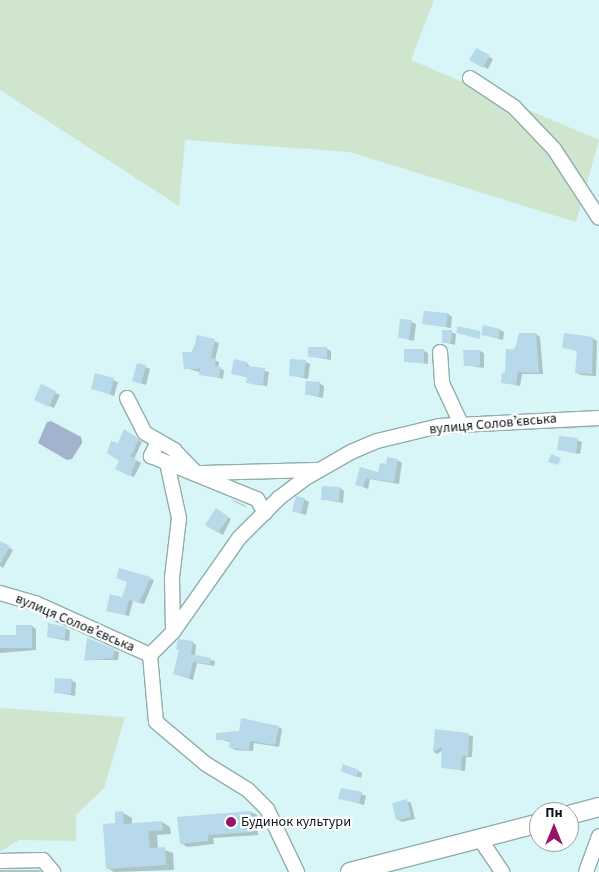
<!DOCTYPE html>
<meta charset="utf-8">
<style>
body{margin:0}
#map{position:relative;width:599px;height:872px;overflow:hidden;background:#d8f5f7;font-family:"Source Sans 3",sans-serif}
div>[style]{position:absolute}
.green>*{inset:0;background:#cfe5ce}
.water>*{inset:0;background:#a1b3cd}
.shadow>*{inset:0;background:#0003}
.building>*{inset:0;background:#b8d9ea}
.roads{filter:drop-shadow(1px 0 #91adae) drop-shadow(-1px 0 #91adae) drop-shadow(0 1px #91adae) drop-shadow(0 -1px #91adae)}
.minor>*{height:14px;margin:-7px;padding:0 7px;transform-origin:7px;border-radius:7px;background:#fff}
.major>*{height:18px;margin:-9px;padding:0 9px;transform-origin:9px;border-radius:9px;background:#fff}
.dots>*{width:14px;height:14px;translate:-50% -50%;box-sizing:border-box;border:2px solid #fff;border-radius:50%}
span{translate:-50% -50%;white-space:nowrap;text-align:center;line-height:1.15;-webkit-text-stroke:4.5px #fff;paint-order:stroke}
.street-label{font-size:14px;color:#0b1516}
.poi-label{font-size:14px;color:#0b1516}
.left{translate:0 -50%;text-align:left}
.north{position:absolute;left:529px;top:802px;width:50px;height:50px;box-sizing:border-box;background:#fff;border:1px solid #9da1a2;border-radius:50%;rotate:0deg;font-size:14px;font-weight:700;line-height:20px;text-align:center;color:#0b1516}
.north::after{content:'';display:block;margin:auto;width:18px;height:22px;background:#95146e;clip-path:polygon(50% 0,100% 100%,50% 72%,0 100%)}
</style>
<div id="map">
<div class="green">
<div style="clip-path:polygon(0 0,434px 0,411px 60px,599px 140px,576px 222px,350px 152px,185px 140px,179px 206px,0 90px)"></div>
<div style="clip-path:polygon(599px 421px,599px 427px,565px 429px,553px 428px,552px 423px)"></div>
<div style="clip-path:polygon(0 708px,125px 717px,104px 788px,76px 815px,76px 841px,19px 840px,0 852px)"></div>
</div>
<div class="water">
<div style="clip-path:polygon(51px 421px,81px 437px,82px 443px,72px 459px,67px 460px,38px 443px,47px 422px)"></div>
</div>
<div class="shadow">
<div style="clip-path:polygon(477px 49px,493px 59px,488px 69px,471px 60px)"></div>
<div style="clip-path:polygon(448px 314px,452px 317px,451px 328px,423px 323px)"></div>
<div style="clip-path:polygon(411px 322px,416px 324px,414px 341px,399px 337px)"></div>
<div style="clip-path:polygon(500px 330px,504px 332px,503px 340px,482px 334px)"></div>
<div style="clip-path:polygon(451px 332px,456px 334px,455px 345px,443px 342px)"></div>
<div style="clip-path:polygon(536px 334px,540px 337px,543px 374px,522px 374px,520px 386px,502px 382px,520px 335px)"></div>
<div style="clip-path:polygon(198px 336px,219px 343px,215px 360px,219px 362px,218px 368px,224px 370px,223px 379px,186px 368px)"></div>
<div style="clip-path:polygon(593px 338px,597px 341px,596px 376px,581px 375px,576px 372px,578px 351px,563px 347px)"></div>
<div style="clip-path:polygon(327px 349px,331px 351px,331px 360px,309px 356px)"></div>
<div style="clip-path:polygon(424px 351px,428px 353px,428px 364px,405px 361px)"></div>
<div style="clip-path:polygon(480px 351px,484px 353px,484px 368px,465px 365px)"></div>
<div style="clip-path:polygon(306px 362px,310px 364px,308px 379px,290px 375px)"></div>
<div style="clip-path:polygon(247px 363px,250px 367px,269px 372px,267px 386px,252px 384px,248px 378px,232px 373px)"></div>
<div style="clip-path:polygon(138px 364px,150px 369px,146px 385px,134px 381px)"></div>
<div style="clip-path:polygon(96px 374px,118px 382px,114px 396px,92px 388px)"></div>
<div style="clip-path:polygon(319px 383px,324px 386px,323px 398px,306px 394px)"></div>
<div style="clip-path:polygon(41px 386px,60px 395px,54px 408px,40px 402px)"></div>
<div style="clip-path:polygon(125px 431px,142px 442px,134px 459px,141px 463px,134px 477px,120px 471px,119px 445px)"></div>
<div style="clip-path:polygon(577px 440px,582px 442px,580px 454px,559px 450px)"></div>
<div style="clip-path:polygon(397px 460px,402px 463px,399px 484px,370px 479px,368px 489px,356px 484px,360px 469px,380px 474px)"></div>
<div style="clip-path:polygon(340px 488px,344px 491px,343px 503px,322px 499px)"></div>
<div style="clip-path:polygon(231px 499px,244px 505px,248px 508px,235px 502px)"></div>
<div style="clip-path:polygon(304px 499px,309px 502px,306px 515px,293px 511px)"></div>
<div style="clip-path:polygon(216px 510px,231px 519px,223px 535px,207px 525px)"></div>
<div style="clip-path:polygon(0 542px,13px 550px,3px 568px,0 566px)"></div>
<div style="clip-path:polygon(120px 569px,154px 580px,144px 604px,133px 601px,129px 616px,107px 610px,123px 599px,128px 582px)"></div>
<div style="clip-path:polygon(32px 626px,36px 629px,36px 650px,0 653px,0 637px,17px 637px)"></div>
<div style="clip-path:polygon(66px 628px,70px 631px,69px 641px,48px 637px)"></div>
<div style="clip-path:polygon(192px 642px,196px 645px,195px 656px,215px 661px,214px 666px,197px 663px,193px 680px,175px 674px,181px 651px,178px 649px)"></div>
<div style="clip-path:polygon(114px 650px,119px 652px,118px 660px,85px 660px)"></div>
<div style="clip-path:polygon(71px 680px,76px 683px,75px 696px,55px 692px)"></div>
<div style="clip-path:polygon(278px 727px,282px 729px,279px 747px,254px 743px,253px 751px,235px 750px,231px 747px,231px 742px,217px 739px)"></div>
<div style="clip-path:polygon(436px 731px,473px 736px,472px 757px,466px 757px,465px 771px,442px 767px,443px 750px,437px 754px,434px 752px)"></div>
<div style="clip-path:polygon(358px 771px,362px 773px,361px 778px,347px 773px)"></div>
<div style="clip-path:polygon(361px 794px,366px 796px,364px 805px,340px 798px)"></div>
<div style="clip-path:polygon(407px 801px,411px 803px,415px 819px,402px 822px,397px 819px)"></div>
<div style="clip-path:polygon(251px 812px,257px 815px,258px 835px,213px 838px,214px 844px,187px 847px,181px 843px)"></div>
<div style="clip-path:polygon(123px 813px,132px 818px,132px 825px,162px 822px,170px 827px,171px 834px,157px 835px,158px 848px,173px 853px,174px 870px,114px 872px,107px 868px)"></div>
<div style="clip-path:polygon(0 870px,39px 870px,42px 872px,0 872px)"></div>
</div>
<div class="building">
<div style="clip-path:polygon(476px 48px,490px 55px,483px 68px,469px 60px)"></div>
<div style="clip-path:polygon(424px 311px,448px 313px,446px 327px,422px 324px)"></div>
<div style="clip-path:polygon(400px 319px,412px 320px,409px 339px,398px 338px)"></div>
<div style="clip-path:polygon(483px 325px,500px 329px,499px 338px,481px 335px)"></div>
<div style="clip-path:polygon(458px 326px,480px 331px,480px 339px,456px 333px)"></div>
<div style="clip-path:polygon(442px 330px,452px 330px,451px 343px,442px 343px)"></div>
<div style="clip-path:polygon(519px 333px,536px 333px,539px 373px,518px 372px,516px 385px,501px 383px,502px 373px,505px 373px,506px 349px,515px 349px)"></div>
<div style="clip-path:polygon(564px 333px,593px 337px,592px 374px,575px 373px,577px 350px,562px 348px)"></div>
<div style="clip-path:polygon(197px 335px,215px 339px,211px 358px,216px 359px,215px 366px,221px 367px,219px 378px,199px 375px,200px 369px,184px 369px,182px 352px,193px 352px)"></div>
<div style="clip-path:polygon(308px 347px,327px 347px,327px 358px,308px 357px)"></div>
<div style="clip-path:polygon(404px 349px,424px 349px,424px 363px,404px 362px)"></div>
<div style="clip-path:polygon(463px 350px,480px 350px,480px 366px,464px 366px)"></div>
<div style="clip-path:polygon(234px 359px,247px 362px,246px 366px,265px 368px,263px 385px,246px 383px,247px 377px,231px 374px)"></div>
<div style="clip-path:polygon(290px 359px,306px 360px,304px 377px,289px 376px)"></div>
<div style="clip-path:polygon(137px 363px,146px 365px,141px 384px,132px 381px)"></div>
<div style="clip-path:polygon(95px 373px,114px 378px,110px 394px,91px 389px)"></div>
<div style="clip-path:polygon(306px 381px,320px 382px,319px 396px,305px 395px)"></div>
<div style="clip-path:polygon(41px 384px,56px 391px,49px 407px,34px 400px)"></div>
<div style="clip-path:polygon(124px 429px,139px 439px,131px 456px,137px 460px,130px 476px,115px 469px,119px 461px,107px 453px,111px 441px,118px 443px)"></div>
<div style="clip-path:polygon(559px 436px,578px 438px,576px 453px,557px 450px)"></div>
<div style="clip-path:polygon(551px 454px,561px 458px,558px 465px,548px 462px)"></div>
<div style="clip-path:polygon(387px 457px,398px 459px,394px 482px,366px 478px,363px 487px,355px 485px,360px 467px,378px 472px,380px 463px,386px 464px)"></div>
<div style="clip-path:polygon(322px 486px,340px 487px,339px 501px,321px 500px)"></div>
<div style="clip-path:polygon(296px 496px,305px 498px,301px 514px,292px 511px)"></div>
<div style="clip-path:polygon(216px 508px,229px 517px,218px 533px,205px 525px)"></div>
<div style="clip-path:polygon(0 541px,10px 546px,0 564px)"></div>
<div style="clip-path:polygon(119px 568px,151px 577px,139px 603px,129px 600px,125px 615px,106px 611px,110px 594px,122px 597px,127px 582px,116px 578px)"></div>
<div style="clip-path:polygon(48px 623px,66px 627px,65px 639px,47px 637px)"></div>
<div style="clip-path:polygon(16px 625px,32px 625px,32px 648px,0 648px,0 635px,16px 635px)"></div>
<div style="clip-path:polygon(87px 638px,115px 649px,113px 658px,84px 661px)"></div>
<div style="clip-path:polygon(178px 639px,193px 641px,191px 654px,211px 658px,210px 664px,193px 662px,189px 678px,173px 674px,179px 650px,176px 650px)"></div>
<div style="clip-path:polygon(55px 678px,72px 679px,71px 694px,54px 693px)"></div>
<div style="clip-path:polygon(241px 718px,279px 726px,275px 745px,250px 741px,249px 750px,229px 748px,230px 740px,216px 740px,216px 733px,239px 731px)"></div>
<div style="clip-path:polygon(435px 729px,469px 733px,468px 756px,462px 756px,461px 770px,441px 768px,442px 747px,433px 752px)"></div>
<div style="clip-path:polygon(343px 764px,359px 770px,356px 777px,341px 771px)"></div>
<div style="clip-path:polygon(341px 788px,362px 792px,359px 803px,338px 799px)"></div>
<div style="clip-path:polygon(407px 799px,411px 817px,396px 820px,392px 803px)"></div>
<div style="clip-path:polygon(123px 811px,124px 824px,162px 821px,163px 830px,148px 831px,150px 848px,165px 847px,166px 865px,106px 869px,103px 824px,115px 823px,115px 812px)"></div>
<div style="clip-path:polygon(251px 811px,253px 832px,208px 835px,208px 841px,180px 844px,177px 817px)"></div>
</div>
<div class="roads">
<div class="minor">
<div style="left:470px;top:78px;width:53px;rotate:33.4deg"></div>
<div style="left:514px;top:107px;width:58px;rotate:46.4deg"></div>
<div style="left:554px;top:149px;width:82px;rotate:56.9deg"></div>
<div style="left:440px;top:352px;width:31px;rotate:86deg"></div>
<div style="left:442px;top:383px;width:45px;rotate:65.1deg"></div>
<div style="left:127px;top:398px;width:39px;rotate:63deg"></div>
<div style="left:145px;top:433px;width:34px;rotate:30deg"></div>
<div style="left:174px;top:450px;width:30px;rotate:46deg"></div>
<div style="left:158px;top:441px;width:17px;rotate:115deg"></div>
<div style="left:151px;top:456px;width:114px;rotate:22.1deg"></div>
<div style="left:257px;top:499px;width:16px;rotate:60deg"></div>
<div style="left:167px;top:463px;width:56px;rotate:77.7deg"></div>
<div style="left:179px;top:518px;width:60px;rotate:96.7deg"></div>
<div style="left:172px;top:578px;width:54px;rotate:88.9deg"></div>
<div style="left:200px;top:473px;width:118px;rotate:-1.5deg"></div>
<div style="left:0;top:593px;width:36px;rotate:16deg"></div>
<div style="left:35px;top:603px;width:126px;rotate:24.3deg"></div>
<div style="left:150px;top:655px;width:67px;rotate:84.9deg"></div>
<div style="left:156px;top:722px;width:65px;rotate:40deg"></div>
<div style="left:206px;top:764px;width:49px;rotate:31.8deg"></div>
<div style="left:248px;top:790px;width:27px;rotate:45deg"></div>
<div style="left:267px;top:809px;width:70px;rotate:64.5deg"></div>
<div style="left:150px;top:655px;width:33px;rotate:-45deg"></div>
<div style="left:173px;top:632px;width:115px;rotate:-54.9deg"></div>
<div style="left:239px;top:538px;width:57px;rotate:-45deg"></div>
<div style="left:279px;top:498px;width:31px;rotate:-37deg"></div>
<div style="left:304px;top:479px;width:54px;rotate:-29.9deg"></div>
<div style="left:351px;top:452px;width:28px;rotate:-23deg"></div>
<div style="left:377px;top:441px;width:64px;rotate:-13.6deg"></div>
<div style="left:439px;top:426px;width:160px;rotate:-2.9deg"></div>
<div style="left:480px;top:839px;width:40px;rotate:56deg"></div>
<div style="left:0;top:861px;width:43px;rotate:-1.3deg"></div>
<div style="left:43px;top:860px;width:16px;rotate:50deg"></div>
<div style="left:586px;top:872px;width:38px;rotate:-70deg"></div>
</div>
<div class="major">
<div style="left:569px;top:815px;width:31px;rotate:-15deg"></div>
<div style="left:350px;top:872px;width:195px;rotate:-14.5deg"></div>
</div>
</div>
<div class="dots">
<div style="left:231px;top:822px;background:#95146e"></div>
</div>
<div class="street-label">
<span style="left:493px;top:424px;rotate:-5deg">вулиця Соловʼєвська</span>
<span style="left:75px;top:623px;rotate:23deg">вулиця Соловʼєвська</span>
</div>
<div class="poi-label">
<span class="left" style="left:241px;top:822px">Будинок культури</span>
</div>
<div class="north">Пн</div>
</div>
